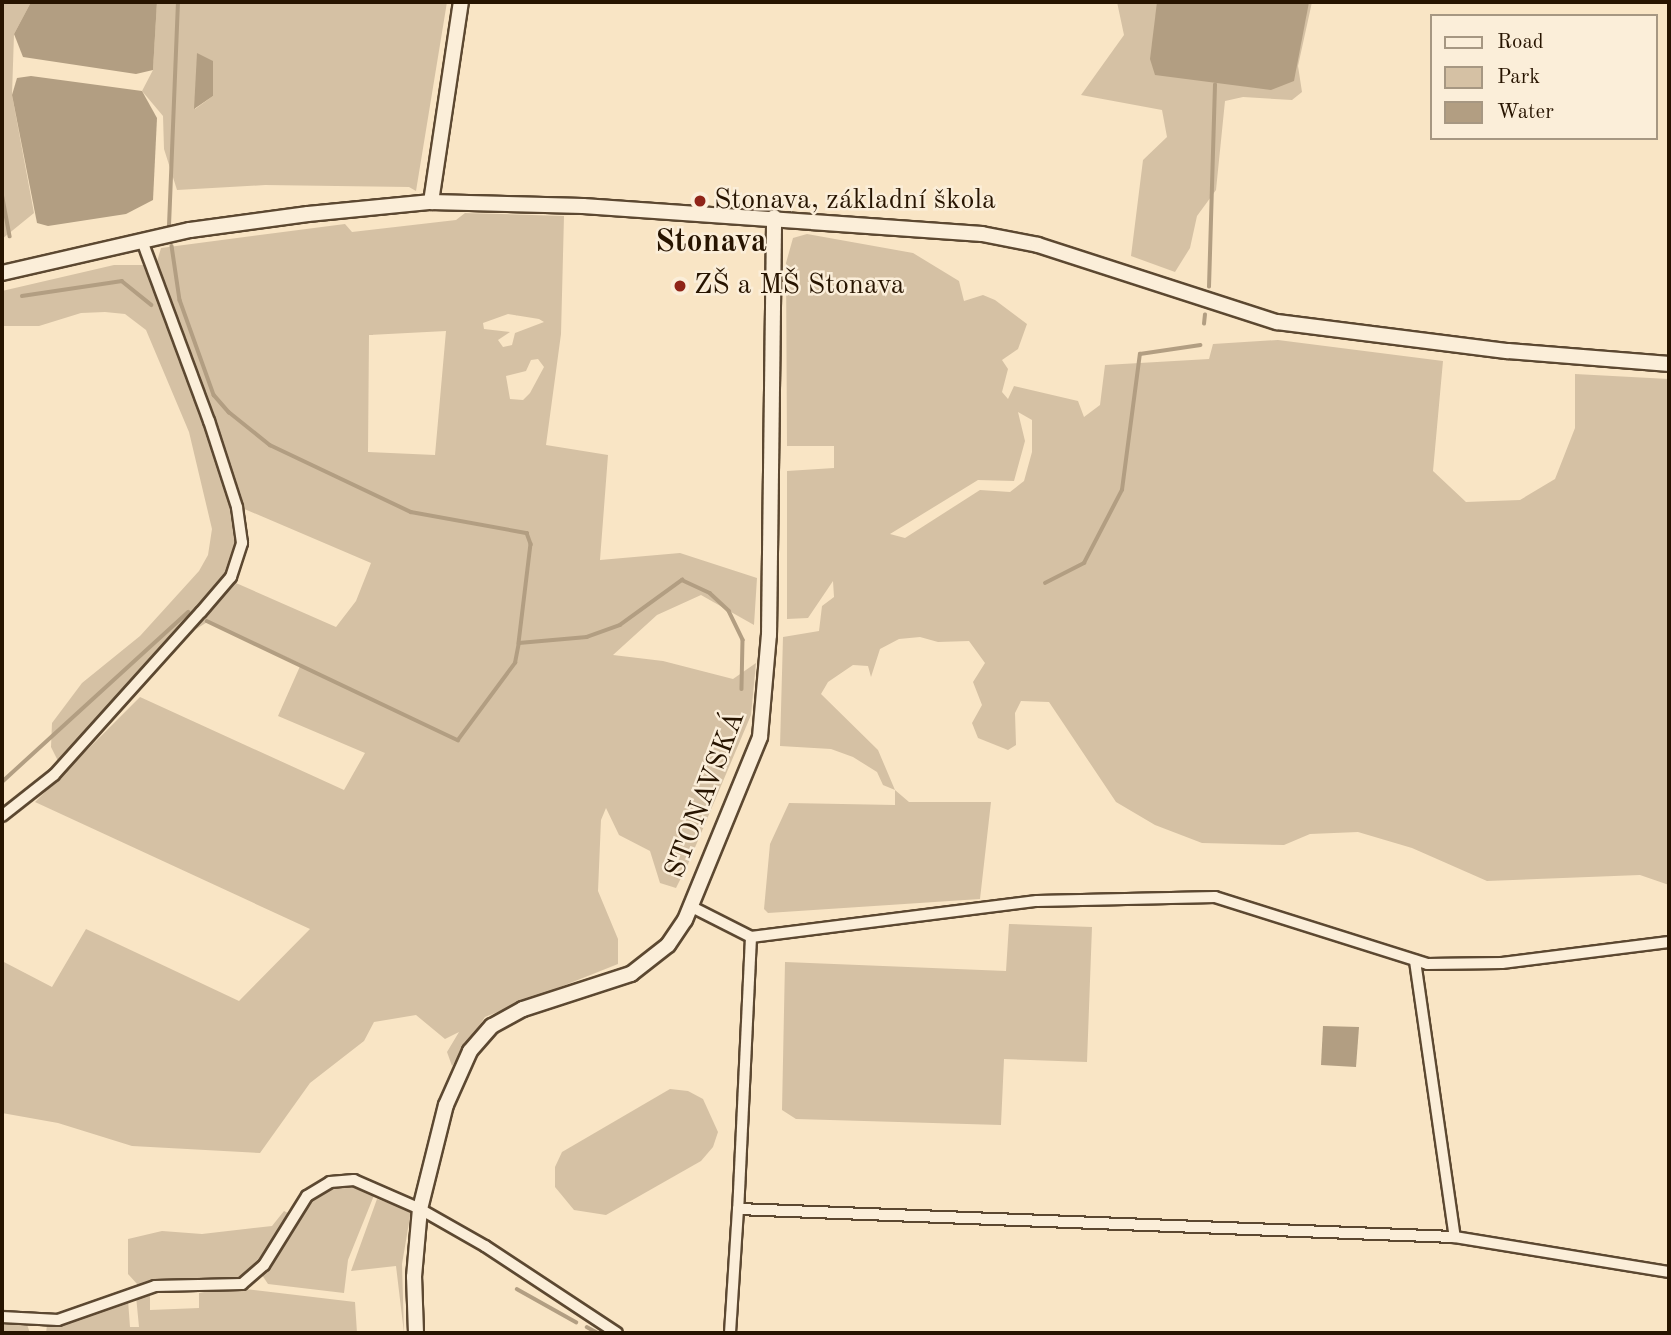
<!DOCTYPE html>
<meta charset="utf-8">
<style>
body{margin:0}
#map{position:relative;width:1671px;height:1335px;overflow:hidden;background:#f9e5c5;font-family:"Old Standard TT",serif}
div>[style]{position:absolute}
.green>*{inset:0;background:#d5c1a4}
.water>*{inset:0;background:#b29e82}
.stream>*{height:3.5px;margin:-1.75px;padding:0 1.75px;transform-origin:1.75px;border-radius:1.75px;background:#b29e82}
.roads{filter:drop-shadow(2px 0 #5c4831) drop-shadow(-2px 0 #5c4831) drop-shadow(0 2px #5c4831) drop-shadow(0 -2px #5c4831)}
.street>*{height:10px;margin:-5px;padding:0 5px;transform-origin:5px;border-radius:5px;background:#fbeed9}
.secondary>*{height:14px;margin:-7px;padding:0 7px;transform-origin:7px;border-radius:7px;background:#fbeed9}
.dots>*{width:19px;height:19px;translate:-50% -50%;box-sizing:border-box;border:4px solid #fbeed9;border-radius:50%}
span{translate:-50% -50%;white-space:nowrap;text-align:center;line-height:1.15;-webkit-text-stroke:5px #fbeed9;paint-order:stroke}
.poi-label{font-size:28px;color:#271400}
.left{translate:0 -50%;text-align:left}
.street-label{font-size:28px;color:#271400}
.quarter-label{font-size:32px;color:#271400;font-weight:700}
.frame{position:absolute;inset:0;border:4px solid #271400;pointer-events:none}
.legend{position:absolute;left:1430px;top:14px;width:228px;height:126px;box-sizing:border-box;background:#fbeed9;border:2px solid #a69782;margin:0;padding:9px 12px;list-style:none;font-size:21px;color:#271400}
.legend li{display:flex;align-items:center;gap:14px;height:35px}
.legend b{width:35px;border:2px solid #a69782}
</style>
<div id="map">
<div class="green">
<div style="clip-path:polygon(2px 2px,31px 2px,14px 34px,12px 95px,34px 213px,2px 239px)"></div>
<div style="clip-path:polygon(evenodd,157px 2px,447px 2px,416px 191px,409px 187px,265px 185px,177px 190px,164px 149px,163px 116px,142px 91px,153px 70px,157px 2px,197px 53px,213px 96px,195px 109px,198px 91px,197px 53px)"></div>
<div style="clip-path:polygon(1117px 2px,1312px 2px,1298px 66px,1302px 92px,1292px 100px,1243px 97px,1225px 101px,1216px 190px,1197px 216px,1190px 248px,1175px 272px,1131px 256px,1143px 160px,1167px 137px,1162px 110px,1081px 95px,1124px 35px)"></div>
<div style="clip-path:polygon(evenodd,465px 213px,564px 216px,561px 334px,546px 445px,608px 455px,600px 560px,680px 553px,757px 578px,754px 625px,701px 595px,657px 615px,613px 655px,663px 661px,733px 679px,756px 663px,751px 715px,688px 864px,676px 888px,660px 883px,650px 851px,619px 835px,606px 808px,601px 820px,598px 891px,618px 939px,618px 964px,485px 1017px,452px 1066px,447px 1052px,459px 1032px,445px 1039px,416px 1015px,374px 1022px,364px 1041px,310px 1083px,260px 1153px,132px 1146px,58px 1123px,2px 1113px,2px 961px,52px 987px,86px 929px,239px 1001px,310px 929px,35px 802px,140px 697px,344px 790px,365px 753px,278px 716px,301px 664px,209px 621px,151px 657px,129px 697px,59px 763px,51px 747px,52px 723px,82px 683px,140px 636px,199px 571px,208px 555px,212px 529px,189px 432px,146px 330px,125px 314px,105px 312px,81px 313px,39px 326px,2px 326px,2px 291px,114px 265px,156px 265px,161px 248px,345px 224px,352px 232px,456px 220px,465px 213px,508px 314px,539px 319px,544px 322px,515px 333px,512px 345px,503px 347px,498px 340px,510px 332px,484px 329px,483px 323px,508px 314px,465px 213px,446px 331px,435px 455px,368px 452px,369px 335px,446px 331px,465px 213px,538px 359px,544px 367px,530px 393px,523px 400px,510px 399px,506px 376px,526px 371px,531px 360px,538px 359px,465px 213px,242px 508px,371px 563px,356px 601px,336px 627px,236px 583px,248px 543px,242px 508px)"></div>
<div style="clip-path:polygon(evenodd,807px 234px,913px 253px,959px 281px,964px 301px,983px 295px,995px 300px,1027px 324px,1018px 349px,1002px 360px,1008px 369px,1002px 392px,1008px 399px,1014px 386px,1078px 401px,1084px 417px,1100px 405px,1105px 365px,1209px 359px,1213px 344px,1278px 340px,1443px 361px,1433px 471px,1466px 502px,1520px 500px,1555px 479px,1575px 428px,1575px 374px,1669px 379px,1669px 885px,1640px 875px,1487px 881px,1412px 848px,1358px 832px,1310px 834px,1284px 845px,1202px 843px,1155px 825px,1116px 802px,1049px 702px,1021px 701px,1015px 713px,1016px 745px,1008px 750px,978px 738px,972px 723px,982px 705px,973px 682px,985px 663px,969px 641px,938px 642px,920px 637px,899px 639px,880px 649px,871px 677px,868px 666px,853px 665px,828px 682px,821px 694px,878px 750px,895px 790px,909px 802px,991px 802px,980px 899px,768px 913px,764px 909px,770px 844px,789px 803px,895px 805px,895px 790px,883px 785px,877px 772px,853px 757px,831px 749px,780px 746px,783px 637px,819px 631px,822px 606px,834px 597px,833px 581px,808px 618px,787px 619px,787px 471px,834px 468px,834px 446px,787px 446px,786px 263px,793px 238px,807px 234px,1018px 412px,1032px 420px,1032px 452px,1024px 481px,1010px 492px,980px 490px,905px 538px,890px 534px,978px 480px,1014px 481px,1025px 441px,1018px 412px)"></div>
<div style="clip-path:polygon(1009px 924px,1092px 927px,1087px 1062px,1004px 1059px,1001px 1125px,796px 1119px,782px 1110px,785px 962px,1006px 971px)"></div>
<div style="clip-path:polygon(670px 1089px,688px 1091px,703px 1099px,718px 1132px,713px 1147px,701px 1161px,606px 1215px,574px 1210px,555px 1187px,555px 1167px,562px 1152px)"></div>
<div style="clip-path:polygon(343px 1184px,375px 1193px,348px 1260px,344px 1293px,268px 1284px,256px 1266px,232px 1282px,237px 1288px,355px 1302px,357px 1333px,46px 1333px,47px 1325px,128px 1300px,130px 1327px,139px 1327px,136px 1296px,150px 1293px,150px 1310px,199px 1308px,199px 1293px,209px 1291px,181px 1282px,138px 1285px,128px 1274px,128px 1239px,162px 1231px,202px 1234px,272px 1226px,284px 1211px,298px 1218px,320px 1192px)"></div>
<div style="clip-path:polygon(377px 1199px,411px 1211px,402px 1264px,404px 1333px,396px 1266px,351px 1271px)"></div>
<div style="clip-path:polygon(2px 1309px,23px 1313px,30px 1333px,2px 1333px)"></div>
</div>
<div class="water">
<div style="clip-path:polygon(31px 2px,157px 2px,153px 70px,136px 74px,23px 57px,14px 34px)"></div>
<div style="clip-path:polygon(1157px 2px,1309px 2px,1294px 81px,1271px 90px,1155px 75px,1150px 59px)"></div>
<div style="clip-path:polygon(197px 53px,213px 61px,213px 96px,194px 109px)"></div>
<div style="clip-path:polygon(31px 76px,142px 91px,157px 118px,153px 200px,126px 214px,48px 226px,37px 223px,12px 95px,17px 78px)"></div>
<div style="clip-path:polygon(1323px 1026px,1359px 1027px,1356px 1067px,1321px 1065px)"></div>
</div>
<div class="stream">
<div style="left:2px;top:193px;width:44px;rotate:79.5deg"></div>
<div style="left:169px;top:226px;width:224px;rotate:-87.7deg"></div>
<div style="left:172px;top:246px;width:55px;rotate:81.6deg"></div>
<div style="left:180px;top:300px;width:101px;rotate:70.3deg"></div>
<div style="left:214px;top:395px;width:23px;rotate:49deg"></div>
<div style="left:229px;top:412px;width:53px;rotate:38.8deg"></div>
<div style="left:270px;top:445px;width:156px;rotate:25.4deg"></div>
<div style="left:411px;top:512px;width:118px;rotate:10.3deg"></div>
<div style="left:527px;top:533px;width:12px;rotate:70deg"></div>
<div style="left:531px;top:544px;width:100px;rotate:96.9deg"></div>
<div style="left:519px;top:643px;width:68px;rotate:-5deg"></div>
<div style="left:587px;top:637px;width:35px;rotate:-20deg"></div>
<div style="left:620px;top:625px;width:77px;rotate:-36deg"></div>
<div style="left:682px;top:580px;width:31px;rotate:25deg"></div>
<div style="left:710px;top:593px;width:26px;rotate:43deg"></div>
<div style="left:729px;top:611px;width:32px;rotate:64deg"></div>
<div style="left:743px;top:640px;width:49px;rotate:91.2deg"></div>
<div style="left:1209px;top:287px;width:202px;rotate:-88.3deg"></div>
<div style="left:22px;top:296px;width:101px;rotate:-8.5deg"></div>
<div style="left:122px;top:281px;width:38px;rotate:39deg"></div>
<div style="left:1204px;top:324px;width:9px;rotate:-84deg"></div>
<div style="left:1045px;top:583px;width:44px;rotate:-27.1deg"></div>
<div style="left:1084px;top:563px;width:82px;rotate:-62.5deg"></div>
<div style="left:1122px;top:490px;width:137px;rotate:-82.5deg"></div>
<div style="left:1140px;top:354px;width:61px;rotate:-8.5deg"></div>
<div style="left:207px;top:621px;width:278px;rotate:25.4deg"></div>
<div style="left:458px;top:740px;width:96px;rotate:-53.5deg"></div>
<div style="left:515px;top:663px;width:20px;rotate:-79deg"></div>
<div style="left:2px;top:782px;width:252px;rotate:-42.4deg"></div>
<div style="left:517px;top:1289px;width:68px;rotate:29.2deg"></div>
<div style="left:587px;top:1327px;width:13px;rotate:29deg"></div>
</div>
<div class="roads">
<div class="street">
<div style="left:2px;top:816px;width:66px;rotate:-38.3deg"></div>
<div style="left:54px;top:775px;width:219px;rotate:-48deg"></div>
<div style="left:201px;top:612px;width:46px;rotate:-49.4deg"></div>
<div style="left:231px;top:577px;width:36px;rotate:-72deg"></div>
<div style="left:242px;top:543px;width:36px;rotate:-98deg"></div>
<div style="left:237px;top:507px;width:90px;rotate:-108deg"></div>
<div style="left:209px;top:421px;width:192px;rotate:-110.4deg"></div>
<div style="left:690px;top:906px;width:68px;rotate:26.9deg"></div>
<div style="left:751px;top:937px;width:272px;rotate:92.7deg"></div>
<div style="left:738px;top:1209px;width:718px;rotate:2.24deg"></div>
<div style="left:1455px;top:1237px;width:217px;rotate:9.3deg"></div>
<div style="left:751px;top:937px;width:288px;rotate:-7.2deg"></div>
<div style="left:1037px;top:901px;width:178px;rotate:-1.3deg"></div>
<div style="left:1215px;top:897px;width:222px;rotate:17.5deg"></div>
<div style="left:1427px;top:964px;width:75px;rotate:-0.8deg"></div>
<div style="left:1502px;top:963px;width:168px;rotate:-7.2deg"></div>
<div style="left:1415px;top:961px;width:279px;rotate:81.8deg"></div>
<div style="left:2px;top:1317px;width:56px;rotate:3.1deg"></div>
<div style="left:58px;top:1320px;width:103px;rotate:-19.3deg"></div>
<div style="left:155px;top:1286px;width:87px;rotate:-1.3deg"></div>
<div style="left:242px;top:1284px;width:29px;rotate:-41deg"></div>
<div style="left:264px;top:1265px;width:81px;rotate:-58.1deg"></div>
<div style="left:307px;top:1196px;width:27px;rotate:-31deg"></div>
<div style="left:330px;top:1182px;width:24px;rotate:-5deg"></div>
<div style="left:354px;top:1180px;width:72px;rotate:23.7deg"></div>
<div style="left:420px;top:1209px;width:75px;rotate:29.6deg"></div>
<div style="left:485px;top:1246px;width:158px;rotate:33.4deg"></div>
<div style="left:730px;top:1333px;width:124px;rotate:-86.3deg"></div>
</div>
<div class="secondary">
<div style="left:431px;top:202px;width:202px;rotate:-81.5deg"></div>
<div style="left:2px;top:273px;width:193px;rotate:-12.9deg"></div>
<div style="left:190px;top:230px;width:119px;rotate:-7.7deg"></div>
<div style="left:308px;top:214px;width:124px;rotate:-5.6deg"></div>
<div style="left:431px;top:202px;width:152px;rotate:1.5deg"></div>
<div style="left:583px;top:206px;width:400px;rotate:4deg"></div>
<div style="left:982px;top:234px;width:57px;rotate:11.1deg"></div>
<div style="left:1038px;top:245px;width:251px;rotate:17.9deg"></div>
<div style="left:1277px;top:322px;width:233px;rotate:7.2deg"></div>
<div style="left:1508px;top:351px;width:162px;rotate:4.6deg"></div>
<div style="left:416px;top:1333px;width:56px;rotate:-92deg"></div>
<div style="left:414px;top:1277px;width:68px;rotate:-85deg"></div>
<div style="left:420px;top:1209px;width:107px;rotate:-76deg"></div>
<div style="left:446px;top:1105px;width:59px;rotate:-66deg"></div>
<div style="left:470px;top:1051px;width:33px;rotate:-49deg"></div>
<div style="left:492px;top:1026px;width:35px;rotate:-29deg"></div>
<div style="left:523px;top:1009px;width:114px;rotate:-18deg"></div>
<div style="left:631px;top:974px;width:47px;rotate:-38.1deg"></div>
<div style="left:668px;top:945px;width:30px;rotate:-56deg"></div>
<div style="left:685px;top:920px;width:198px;rotate:-67.7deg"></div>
<div style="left:760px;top:737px;width:102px;rotate:-85deg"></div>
<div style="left:769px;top:635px;width:418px;rotate:-89.3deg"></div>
</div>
</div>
<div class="dots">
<div style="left:700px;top:201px;background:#8f2418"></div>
<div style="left:680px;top:286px;background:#8f2418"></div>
</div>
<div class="poi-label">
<span class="left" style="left:714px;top:201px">Stonava, základní škola</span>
<span class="left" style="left:694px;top:286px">ZŠ a MŠ Stonava</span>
</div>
<div class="street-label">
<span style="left:706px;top:795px;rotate:-69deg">STONAVSKÁ</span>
</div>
<div class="quarter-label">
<span style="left:711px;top:243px">Stonava</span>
</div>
<div class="frame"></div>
<ul class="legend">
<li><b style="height:9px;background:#fbeed9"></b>Road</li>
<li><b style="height:19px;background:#d5c1a4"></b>Park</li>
<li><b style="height:19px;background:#b29e82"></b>Water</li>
</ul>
</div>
